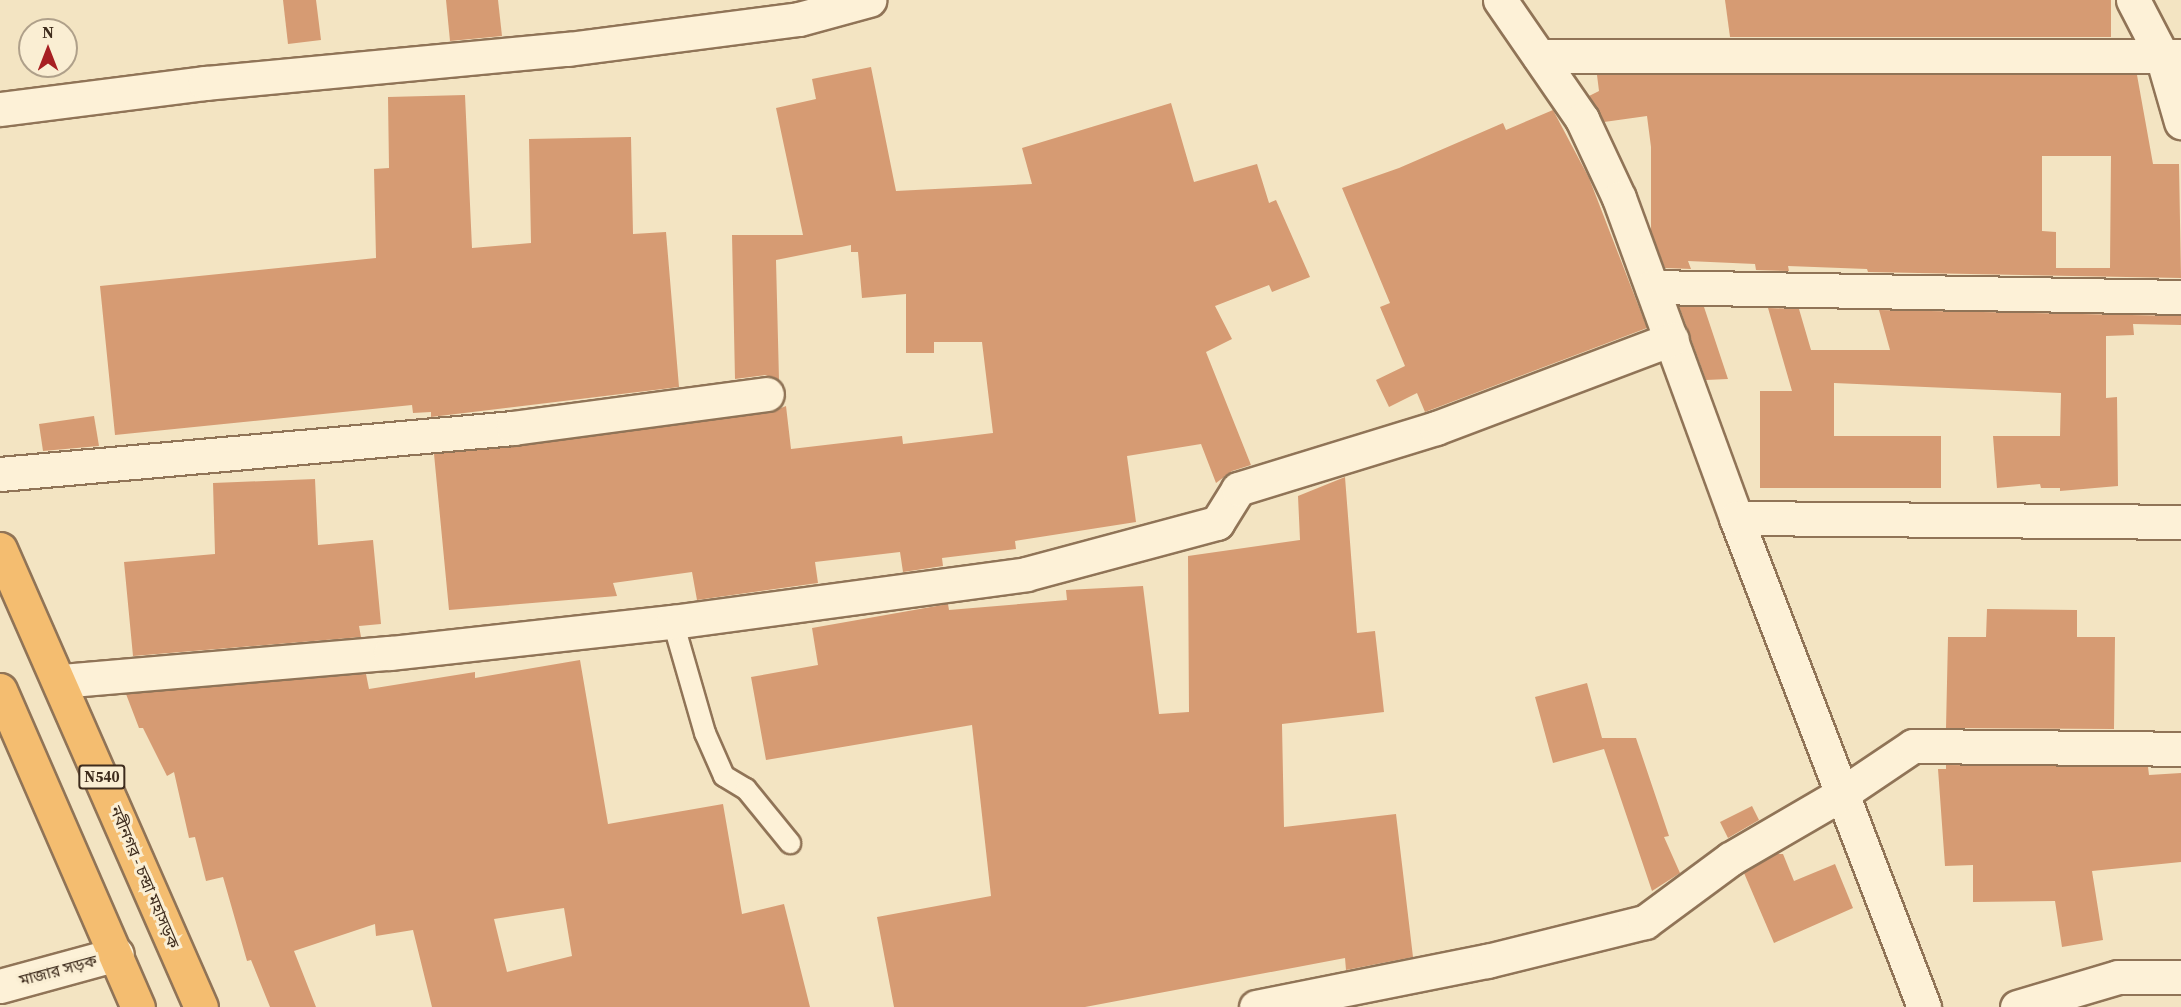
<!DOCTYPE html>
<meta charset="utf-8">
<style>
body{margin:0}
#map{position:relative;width:2181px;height:1007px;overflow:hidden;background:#f3e4c2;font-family:"Source Serif 4","Noto Sans Bengali",serif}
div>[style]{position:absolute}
.building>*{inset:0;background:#d69b73}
.roads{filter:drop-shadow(2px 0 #907457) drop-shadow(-2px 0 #907457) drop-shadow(0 2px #907457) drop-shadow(0 -2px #907457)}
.service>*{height:20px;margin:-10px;padding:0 10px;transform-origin:10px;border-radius:10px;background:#fdf1d7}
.minor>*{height:33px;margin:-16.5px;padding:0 16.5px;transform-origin:16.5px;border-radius:16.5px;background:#fdf1d7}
.trunk>*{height:33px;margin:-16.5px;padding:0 16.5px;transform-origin:16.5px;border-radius:16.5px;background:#f4bd70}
span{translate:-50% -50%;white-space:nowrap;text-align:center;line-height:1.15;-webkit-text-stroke:6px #faeed3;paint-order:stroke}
.shield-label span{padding:2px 4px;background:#faeed3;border:2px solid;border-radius:4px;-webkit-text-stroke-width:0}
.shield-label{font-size:15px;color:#3e2c1d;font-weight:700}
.street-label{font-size:16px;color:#3e2c1d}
.north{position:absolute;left:18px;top:18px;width:60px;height:60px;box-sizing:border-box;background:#faeed3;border:2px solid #afa08a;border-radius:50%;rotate:0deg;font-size:16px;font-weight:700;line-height:24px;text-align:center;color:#3e2c1d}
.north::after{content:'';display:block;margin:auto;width:21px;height:27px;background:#a71f22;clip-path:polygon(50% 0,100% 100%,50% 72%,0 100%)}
</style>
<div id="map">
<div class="building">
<div style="clip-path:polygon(283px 0,316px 0,321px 40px,288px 44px)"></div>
<div style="clip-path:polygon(446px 0,498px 0,502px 36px,450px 41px)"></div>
<div style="clip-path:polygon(1725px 0,2111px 0,2111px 37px,1730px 37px)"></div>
<div style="clip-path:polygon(871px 67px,896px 191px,1032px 184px,1022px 148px,1171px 103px,1194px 182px,1257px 164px,1269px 203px,1276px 200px,1310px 277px,1272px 292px,1269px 285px,1215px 306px,1232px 339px,1206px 352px,1251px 465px,1232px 471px,1216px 483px,1201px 444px,1127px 456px,1136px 522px,1015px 541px,1016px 549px,942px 558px,943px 566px,903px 572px,900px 552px,815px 562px,818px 583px,697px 600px,692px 572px,613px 583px,617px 596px,449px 610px,434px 454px,769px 413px,786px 406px,791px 449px,902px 436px,903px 444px,993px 433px,982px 342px,934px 342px,934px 353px,906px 353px,906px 294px,862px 298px,858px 252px,851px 252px,851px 245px,776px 260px,779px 380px,765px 375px,735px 379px,732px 235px,803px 235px,776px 108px,816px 99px,812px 79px)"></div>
<div style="clip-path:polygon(evenodd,1597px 75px,2137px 75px,2153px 164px,2179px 164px,2181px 278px,1868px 272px,1867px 269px,1788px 266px,1789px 271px,1756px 270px,1755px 264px,1688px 261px,1691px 269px,1665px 268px,1651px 232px,1651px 147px,1647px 116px,1604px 122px,1589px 96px,1599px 91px,1597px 75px,2042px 156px,2111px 156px,2110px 268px,2056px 268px,2056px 232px,2042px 231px,2042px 156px)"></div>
<div style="clip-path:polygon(465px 95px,472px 248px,531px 243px,529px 139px,631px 137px,633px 234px,666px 232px,679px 387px,431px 417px,431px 412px,413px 413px,412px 405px,115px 435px,100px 286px,376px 258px,374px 169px,389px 168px,388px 97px)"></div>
<div style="clip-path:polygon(1553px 110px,1589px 178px,1647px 328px,1425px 412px,1417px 393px,1389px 407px,1376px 380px,1405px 366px,1380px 307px,1390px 303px,1342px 188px,1399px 168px,1503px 123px,1506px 130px)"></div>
<div style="clip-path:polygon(1679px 306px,1704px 307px,1728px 379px,1706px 380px)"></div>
<div style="clip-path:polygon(1768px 308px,1799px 309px,1811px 350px,1890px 350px,1879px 310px,2181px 316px,2181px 325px,2133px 324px,2134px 335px,2106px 336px,2106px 398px,2117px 397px,2118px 486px,2060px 491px,2060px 488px,2041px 488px,2040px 484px,1997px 488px,1993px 436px,2060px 436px,2061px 393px,1834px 383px,1834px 436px,1941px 436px,1941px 488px,1760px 488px,1760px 391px,1792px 391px)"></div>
<div style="clip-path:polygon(94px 416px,99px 446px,43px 451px,39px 424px)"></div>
<div style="clip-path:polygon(1345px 477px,1357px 633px,1375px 631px,1384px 712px,1282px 724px,1284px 827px,1396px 814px,1413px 957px,1346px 970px,1345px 958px,1085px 1007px,894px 1007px,877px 917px,991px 896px,972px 725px,766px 760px,751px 677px,818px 665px,812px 628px,948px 604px,949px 610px,1067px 600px,1066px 590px,1143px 586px,1159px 714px,1189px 712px,1188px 556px,1300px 540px,1298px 496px)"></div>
<div style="clip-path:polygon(315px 479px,318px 545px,373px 540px,381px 624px,359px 626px,361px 637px,133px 656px,124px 562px,215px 554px,213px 483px)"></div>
<div style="clip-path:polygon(1987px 609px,2077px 610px,2077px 637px,2115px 637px,2114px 729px,1946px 728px,1948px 637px,1986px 637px)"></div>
<div style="clip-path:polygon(evenodd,580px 660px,608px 824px,723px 804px,742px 914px,784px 904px,810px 1007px,432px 1007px,413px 930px,376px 936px,375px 924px,294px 951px,316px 1007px,270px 1007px,251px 960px,247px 961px,223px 877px,206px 881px,195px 837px,189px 838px,174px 772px,167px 776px,143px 728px,139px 728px,126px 694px,366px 674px,369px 689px,475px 672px,475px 678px,580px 660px,564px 908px,572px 956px,507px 972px,494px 919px,564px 908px)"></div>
<div style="clip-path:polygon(1587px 683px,1602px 738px,1636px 738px,1669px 836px,1664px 837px,1680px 873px,1652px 891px,1604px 749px,1553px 763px,1535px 697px)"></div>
<div style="clip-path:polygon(1946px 765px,2148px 767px,2149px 775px,2181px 773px,2181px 862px,2092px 871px,2103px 940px,2062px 947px,2055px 901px,1973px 902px,1973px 865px,1945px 866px,1938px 769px,1946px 769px)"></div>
<div style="clip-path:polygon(1752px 806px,1759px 820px,1728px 838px,1720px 822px)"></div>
<div style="clip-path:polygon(1776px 854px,1783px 854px,1794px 881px,1835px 864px,1853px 908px,1774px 943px,1744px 873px)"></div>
</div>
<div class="roads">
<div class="service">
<div style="left:673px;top:622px;width:116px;rotate:73.9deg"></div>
<div style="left:705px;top:733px;width:47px;rotate:66.2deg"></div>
<div style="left:724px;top:776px;width:26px;rotate:31deg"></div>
<div style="left:746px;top:789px;width:70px;rotate:50.8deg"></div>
</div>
<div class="minor">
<div style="left:1500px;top:0;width:145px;rotate:55.4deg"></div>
<div style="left:1582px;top:119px;width:87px;rotate:64.9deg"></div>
<div style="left:1619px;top:198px;width:341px;rotate:69.9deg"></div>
<div style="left:1736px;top:518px;width:524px;rotate:68.97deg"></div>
<div style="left:2133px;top:0;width:63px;rotate:62.6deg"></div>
<div style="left:2162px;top:56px;width:69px;rotate:73.9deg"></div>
<div style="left:1539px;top:56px;width:642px"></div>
<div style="left:0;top:109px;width:207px;rotate:-7.2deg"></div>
<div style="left:205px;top:83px;width:365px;rotate:-5.4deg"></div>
<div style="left:568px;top:49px;width:233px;rotate:-7.4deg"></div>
<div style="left:799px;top:19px;width:73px;rotate:-15.2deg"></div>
<div style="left:1652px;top:287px;width:529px;rotate:1.08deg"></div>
<div style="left:0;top:474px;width:515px;rotate:-5.12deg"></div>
<div style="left:513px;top:428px;width:256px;rotate:-7.6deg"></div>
<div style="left:1736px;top:518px;width:445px;rotate:0.5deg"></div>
<div style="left:61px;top:681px;width:330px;rotate:-4.9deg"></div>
<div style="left:390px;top:653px;width:285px;rotate:-6.3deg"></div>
<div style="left:673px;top:622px;width:356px;rotate:-7.7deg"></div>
<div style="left:1026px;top:574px;width:198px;rotate:-15deg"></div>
<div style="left:1217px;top:523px;width:40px;rotate:-58deg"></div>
<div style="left:1238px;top:489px;width:207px;rotate:-17.1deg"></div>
<div style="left:1436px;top:428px;width:252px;rotate:-20.7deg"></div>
<div style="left:0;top:986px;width:121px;rotate:-15.3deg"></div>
<div style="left:1256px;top:1007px;width:236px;rotate:-11.3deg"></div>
<div style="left:1487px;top:961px;width:163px;rotate:-13.9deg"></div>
<div style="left:1645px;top:922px;width:106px;rotate:-36.5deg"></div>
<div style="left:1730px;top:859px;width:127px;rotate:-30.2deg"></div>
<div style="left:1840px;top:795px;width:88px;rotate:-33.9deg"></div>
<div style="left:1913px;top:746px;width:268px;rotate:0.6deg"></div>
<div style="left:2017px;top:1007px;width:105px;rotate:-16.5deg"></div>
<div style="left:2118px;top:977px;width:63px"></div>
</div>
<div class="trunk">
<div style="left:0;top:549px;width:500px;rotate:66.31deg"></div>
<div style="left:0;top:690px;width:346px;rotate:66.5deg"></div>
</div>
</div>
<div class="shield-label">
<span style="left:102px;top:777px">N540</span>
</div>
<div class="street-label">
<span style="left:145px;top:877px;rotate:67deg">নবীনগর - চন্দ্রা মহাসড়ক</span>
<span style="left:58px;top:970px;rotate:-15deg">মাজার সড়ক</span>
</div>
<div class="north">N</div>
</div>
